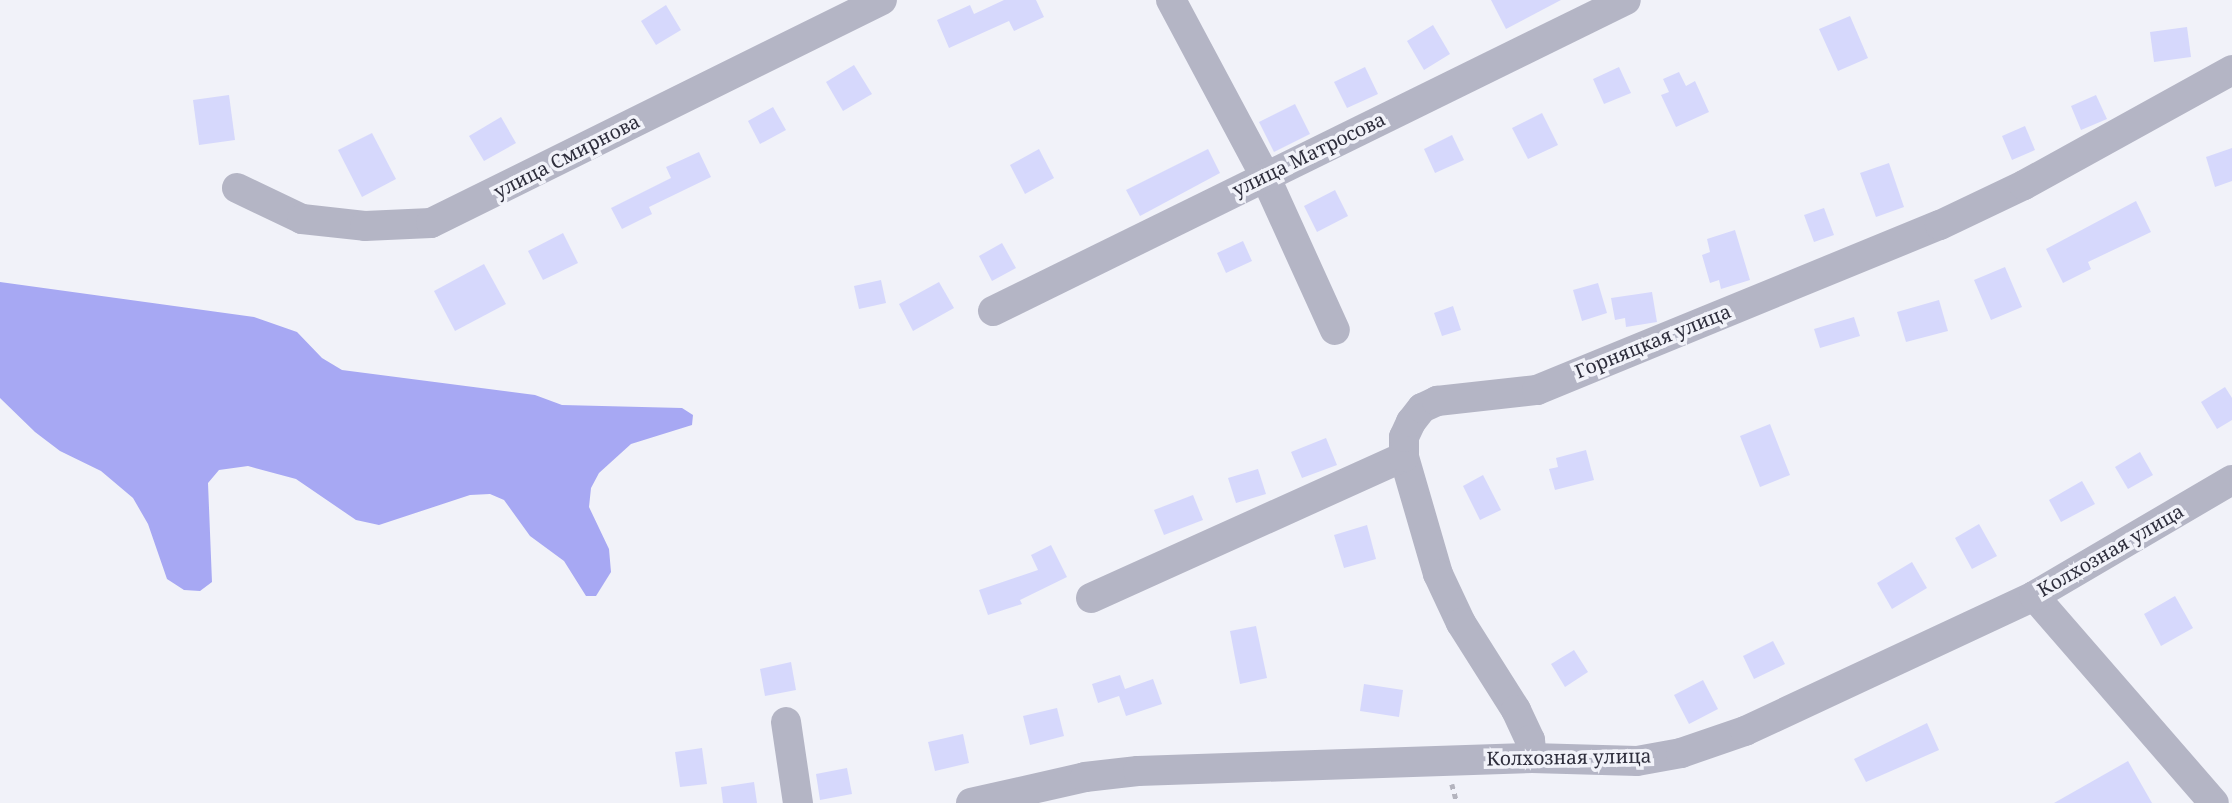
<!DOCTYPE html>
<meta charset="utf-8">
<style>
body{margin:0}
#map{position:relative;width:2232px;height:803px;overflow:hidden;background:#f1f2f9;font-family:"Noto Serif",serif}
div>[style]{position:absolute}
.water>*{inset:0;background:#a7a8f3}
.building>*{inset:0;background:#d6d8fc}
.path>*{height:4.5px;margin-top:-2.25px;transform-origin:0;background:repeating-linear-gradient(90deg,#b4b4be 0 5px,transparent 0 10px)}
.minor>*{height:30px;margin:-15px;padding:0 15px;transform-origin:15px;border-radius:15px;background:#b4b5c5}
span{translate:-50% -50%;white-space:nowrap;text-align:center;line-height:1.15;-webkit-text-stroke:7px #f1f2f9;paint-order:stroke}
.street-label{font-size:19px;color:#2e2e3c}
</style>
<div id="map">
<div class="water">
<div style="clip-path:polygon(0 282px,254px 317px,297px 332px,322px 358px,342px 370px,535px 395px,562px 405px,682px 408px,693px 415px,692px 425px,631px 444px,599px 473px,591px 488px,589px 507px,609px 549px,611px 572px,596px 596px,586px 596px,564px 561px,530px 536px,504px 500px,490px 494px,470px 495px,379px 525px,356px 520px,296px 479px,248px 466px,219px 470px,208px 483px,212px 582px,200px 591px,184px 590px,167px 579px,148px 524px,133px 498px,101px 471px,60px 451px,35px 432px,0 398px)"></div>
</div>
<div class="building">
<div style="clip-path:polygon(1004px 0,1036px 0,1044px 17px,1014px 31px,1009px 21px,949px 48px,937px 20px,970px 5px,974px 14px)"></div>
<div style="clip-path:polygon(1491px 0,1561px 0,1506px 29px)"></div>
<div style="clip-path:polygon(666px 5px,681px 30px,656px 45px,641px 21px)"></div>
<div style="clip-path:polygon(1850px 16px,1868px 58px,1838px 71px,1819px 29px)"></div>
<div style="clip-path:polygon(1433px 25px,1450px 54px,1424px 70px,1407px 41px)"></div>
<div style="clip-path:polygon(2187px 27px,2191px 57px,2154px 62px,2150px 32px)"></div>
<div style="clip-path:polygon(854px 65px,872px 94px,843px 111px,826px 82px)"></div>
<div style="clip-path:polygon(1365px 67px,1378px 94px,1347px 108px,1334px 82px)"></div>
<div style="clip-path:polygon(1619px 67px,1631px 93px,1604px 104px,1593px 79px)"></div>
<div style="clip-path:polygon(1679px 72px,1686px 86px,1695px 81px,1709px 112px,1676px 127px,1661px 95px,1669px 92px,1663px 79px)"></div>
<div style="clip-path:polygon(229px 95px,235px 140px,199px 145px,193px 100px)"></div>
<div style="clip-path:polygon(2096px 95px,2107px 119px,2081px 130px,2071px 106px)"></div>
<div style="clip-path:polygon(1295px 104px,1310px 134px,1274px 152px,1259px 122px)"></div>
<div style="clip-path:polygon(773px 107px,786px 130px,760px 144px,748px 121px)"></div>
<div style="clip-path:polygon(1542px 113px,1558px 145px,1528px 159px,1512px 128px)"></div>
<div style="clip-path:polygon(501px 117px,516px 143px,484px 161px,469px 136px)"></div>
<div style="clip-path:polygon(2025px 126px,2035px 150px,2012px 160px,2002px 136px)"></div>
<div style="clip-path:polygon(372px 133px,396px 179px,362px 197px,338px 150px)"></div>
<div style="clip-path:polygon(1452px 135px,1464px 160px,1435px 173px,1424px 149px)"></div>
<div style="clip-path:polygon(2232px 148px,2232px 181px,2215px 187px,2206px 157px)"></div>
<div style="clip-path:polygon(1039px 149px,1054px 178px,1025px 194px,1010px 165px)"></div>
<div style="clip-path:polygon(1208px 149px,1220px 173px,1140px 216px,1126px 190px)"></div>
<div style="clip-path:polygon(699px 152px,711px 177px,649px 207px,652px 214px,622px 229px,611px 208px,671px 178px,666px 167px)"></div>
<div style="clip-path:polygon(1889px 163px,1904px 207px,1876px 217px,1860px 173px)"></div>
<div style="clip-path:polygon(1335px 190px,1348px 216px,1317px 232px,1304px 206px)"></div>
<div style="clip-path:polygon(2136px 201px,2151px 232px,2088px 262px,2091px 269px,2063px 283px,2046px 249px)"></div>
<div style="clip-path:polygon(1824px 208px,1834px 235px,1814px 242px,1804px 215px)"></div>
<div style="clip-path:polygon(1735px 230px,1750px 280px,1721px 289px,1719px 280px,1710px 283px,1702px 255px,1710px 252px,1707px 239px)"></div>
<div style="clip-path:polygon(563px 233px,578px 263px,543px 280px,528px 251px)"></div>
<div style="clip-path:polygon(1243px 241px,1252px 261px,1226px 273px,1217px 253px)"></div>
<div style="clip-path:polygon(1002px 243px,1016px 268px,992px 281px,979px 256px)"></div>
<div style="clip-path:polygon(484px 264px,506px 304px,455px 331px,434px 291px)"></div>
<div style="clip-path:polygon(2005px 267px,2022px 307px,1991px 320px,1974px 280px)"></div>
<div style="clip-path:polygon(881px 280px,886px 303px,859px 309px,854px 286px)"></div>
<div style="clip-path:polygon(939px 282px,954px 308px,913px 331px,899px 304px)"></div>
<div style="clip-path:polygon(1598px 283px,1607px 313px,1582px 321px,1573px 290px)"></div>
<div style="clip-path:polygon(1652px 292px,1657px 322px,1626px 327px,1625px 318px,1615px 320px,1611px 298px)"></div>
<div style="clip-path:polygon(1939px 300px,1948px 331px,1906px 342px,1897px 312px)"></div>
<div style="clip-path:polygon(1453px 306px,1461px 330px,1442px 336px,1434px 313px)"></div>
<div style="clip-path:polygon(1854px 317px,1860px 336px,1820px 348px,1814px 329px)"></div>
<div style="clip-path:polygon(2225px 387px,2232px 398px,2232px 420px,2217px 429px,2201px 402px)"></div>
<div style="clip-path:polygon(1770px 424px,1790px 475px,1760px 487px,1740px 436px)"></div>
<div style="clip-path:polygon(1326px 438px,1337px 465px,1302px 478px,1291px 452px)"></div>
<div style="clip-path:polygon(1586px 450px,1594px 480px,1555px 490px,1549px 469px,1558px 467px,1556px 458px)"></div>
<div style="clip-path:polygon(2140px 452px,2153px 475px,2128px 489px,2115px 467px)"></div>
<div style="clip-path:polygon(1258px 469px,1266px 494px,1236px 503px,1228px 478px)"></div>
<div style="clip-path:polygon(1483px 475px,1501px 510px,1480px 520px,1463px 486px)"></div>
<div style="clip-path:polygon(2082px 481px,2095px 504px,2061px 522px,2049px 500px)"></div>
<div style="clip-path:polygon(1193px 495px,1203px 520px,1164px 535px,1154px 510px)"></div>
<div style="clip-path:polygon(1979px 524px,1997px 556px,1972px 569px,1955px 538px)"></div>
<div style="clip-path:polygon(1367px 525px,1376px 559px,1344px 568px,1334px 535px)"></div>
<div style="clip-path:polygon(1051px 545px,1067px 577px,1020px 600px,1022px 604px,988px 615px,979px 590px,1038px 570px,1031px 555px)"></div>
<div style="clip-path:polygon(1912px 562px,1927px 588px,1892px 609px,1877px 583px)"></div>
<div style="clip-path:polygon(2175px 596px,2193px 628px,2161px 646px,2144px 614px)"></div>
<div style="clip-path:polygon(1256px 626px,1267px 678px,1240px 684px,1230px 631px)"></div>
<div style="clip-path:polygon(1773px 641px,1785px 664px,1754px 679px,1743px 656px)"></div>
<div style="clip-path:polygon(1574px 650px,1588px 672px,1565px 687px,1551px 664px)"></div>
<div style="clip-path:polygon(791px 662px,796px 690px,765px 696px,760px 669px)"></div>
<div style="clip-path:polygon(1120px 675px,1125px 689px,1153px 679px,1162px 704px,1126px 716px,1119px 696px,1098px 703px,1092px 684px)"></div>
<div style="clip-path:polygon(1703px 680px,1718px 709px,1689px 724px,1674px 695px)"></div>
<div style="clip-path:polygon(1364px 684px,1403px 690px,1399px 717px,1360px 711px)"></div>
<div style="clip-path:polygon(1057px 708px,1064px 736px,1030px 745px,1023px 716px)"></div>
<div style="clip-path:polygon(1927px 723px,1939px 750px,1866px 782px,1854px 759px)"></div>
<div style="clip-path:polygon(963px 734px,969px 763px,935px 771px,928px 742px)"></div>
<div style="clip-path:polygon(702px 748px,707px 784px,680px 787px,675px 752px)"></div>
<div style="clip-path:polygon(2128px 761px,2152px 803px,2054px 803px)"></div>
<div style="clip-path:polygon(847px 768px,852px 794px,820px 800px,816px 774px)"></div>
<div style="clip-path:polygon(754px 782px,757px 803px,723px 803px,721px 787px)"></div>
</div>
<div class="path">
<div style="left:1452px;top:784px;width:20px;rotate:75deg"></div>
</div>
<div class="minor">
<div style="left:1171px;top:0;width:200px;rotate:61.9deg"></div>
<div style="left:1265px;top:176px;width:169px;rotate:65.6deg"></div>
<div style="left:237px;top:188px;width:72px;rotate:25.5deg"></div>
<div style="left:302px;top:219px;width:63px;rotate:6.3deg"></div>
<div style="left:365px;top:226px;width:66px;rotate:-2.6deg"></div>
<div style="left:431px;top:223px;width:503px;rotate:-26.31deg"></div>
<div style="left:993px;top:311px;width:705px;rotate:-26.17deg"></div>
<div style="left:1404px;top:457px;width:122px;rotate:73.8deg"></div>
<div style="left:1438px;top:574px;width:54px;rotate:64.9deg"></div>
<div style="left:1461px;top:623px;width:103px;rotate:57.7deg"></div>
<div style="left:1516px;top:710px;width:33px;rotate:65deg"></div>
<div style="left:1530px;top:740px;width:18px;rotate:84deg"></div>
<div style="left:2034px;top:596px;width:274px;rotate:49deg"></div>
<div style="left:1091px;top:598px;width:343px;rotate:-24.3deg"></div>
<div style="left:1404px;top:457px;width:20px;rotate:-90deg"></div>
<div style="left:1404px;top:437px;width:17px;rotate:-65deg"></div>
<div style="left:1411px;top:422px;width:18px;rotate:-52deg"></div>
<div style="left:1422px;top:408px;width:17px;rotate:-25deg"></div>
<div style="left:1437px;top:401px;width:101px;rotate:-6.3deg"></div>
<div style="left:1537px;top:390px;width:435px;rotate:-22.3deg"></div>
<div style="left:1940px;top:225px;width:93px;rotate:-25.5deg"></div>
<div style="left:2024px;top:185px;width:238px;rotate:-28.9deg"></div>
<div style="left:786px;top:722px;width:82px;rotate:81.6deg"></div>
<div style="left:971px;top:803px;width:117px;rotate:-12.8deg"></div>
<div style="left:1085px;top:777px;width:53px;rotate:-6.5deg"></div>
<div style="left:1138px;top:771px;width:394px;rotate:-1.9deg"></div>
<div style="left:1532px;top:758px;width:105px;rotate:1.6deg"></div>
<div style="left:1637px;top:761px;width:45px;rotate:-10.3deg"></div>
<div style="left:1681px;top:753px;width:68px;rotate:-19deg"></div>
<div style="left:1745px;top:731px;width:319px;rotate:-25deg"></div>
<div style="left:2034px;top:596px;width:229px;rotate:-30.4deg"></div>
</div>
<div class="street-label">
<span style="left:1309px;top:155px;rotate:-26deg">улица Матросова</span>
<span style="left:567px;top:157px;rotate:-27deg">улица Смирнова</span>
<span style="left:1653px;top:342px;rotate:-22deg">Горняцкая улица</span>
<span style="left:2111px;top:551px;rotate:-30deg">Колхозная улица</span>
<span style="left:1569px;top:758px;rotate:-1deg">Колхозная улица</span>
</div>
</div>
